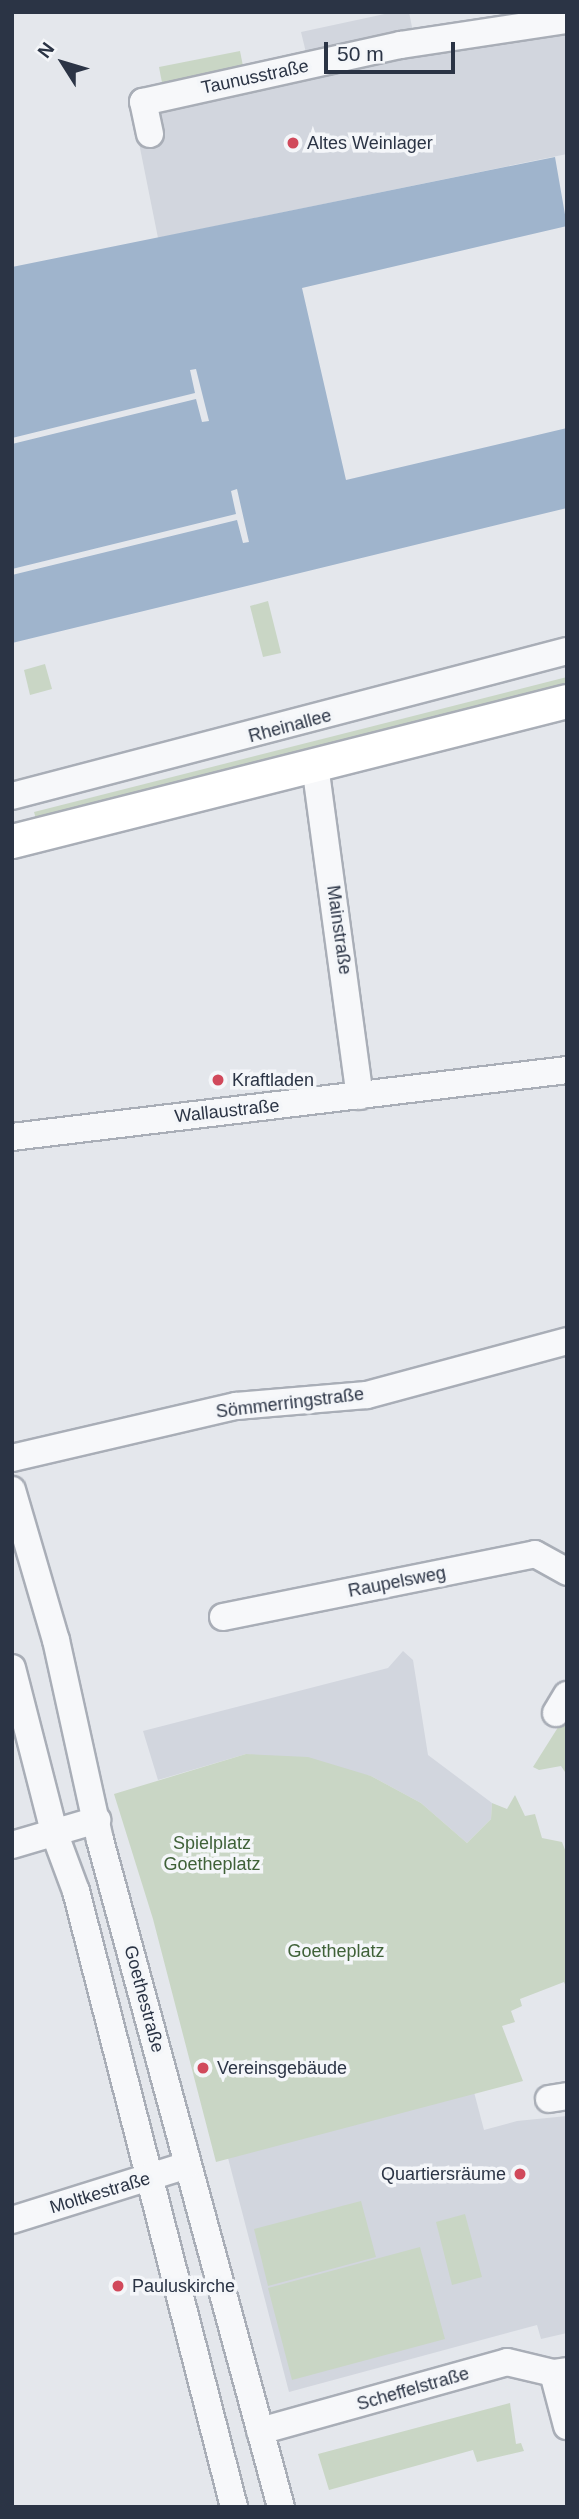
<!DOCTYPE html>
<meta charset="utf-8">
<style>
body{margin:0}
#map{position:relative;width:579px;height:2519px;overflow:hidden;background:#e4e7ec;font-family:Arial,sans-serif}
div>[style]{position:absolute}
.built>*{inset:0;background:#d2d6de}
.green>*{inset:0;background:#c9d6c5}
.water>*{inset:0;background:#9fb4cc}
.pier>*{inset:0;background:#e4e7ec}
.roads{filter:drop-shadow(2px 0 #a9aeb7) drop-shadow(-2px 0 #a9aeb7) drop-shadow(0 2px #a9aeb7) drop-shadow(0 -2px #a9aeb7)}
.minor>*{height:26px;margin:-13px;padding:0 13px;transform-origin:13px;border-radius:13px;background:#f7f8fa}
.major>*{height:33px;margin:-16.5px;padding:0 16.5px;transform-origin:16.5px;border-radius:16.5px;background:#fff}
.dots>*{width:19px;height:19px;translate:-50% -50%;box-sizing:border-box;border:4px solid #f4f6f9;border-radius:50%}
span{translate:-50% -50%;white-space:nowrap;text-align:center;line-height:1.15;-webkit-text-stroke:7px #f4f6f9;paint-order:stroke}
.street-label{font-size:18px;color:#2b3445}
.poi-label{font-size:18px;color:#2b3445}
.left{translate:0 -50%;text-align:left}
.right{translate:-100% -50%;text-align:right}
.park-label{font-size:18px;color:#3f6138}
.frame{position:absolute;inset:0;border:14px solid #2b3445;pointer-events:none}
.north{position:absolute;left:28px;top:28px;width:70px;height:70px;-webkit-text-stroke:5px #f4f6f9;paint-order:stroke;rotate:307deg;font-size:19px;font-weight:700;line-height:28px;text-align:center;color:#2b3445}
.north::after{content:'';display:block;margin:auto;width:24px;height:32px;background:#2b3445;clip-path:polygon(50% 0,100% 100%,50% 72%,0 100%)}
.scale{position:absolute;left:324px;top:42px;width:131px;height:32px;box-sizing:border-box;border:4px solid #2b3445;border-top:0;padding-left:9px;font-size:21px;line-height:24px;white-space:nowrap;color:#2b3445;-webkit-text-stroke:5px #f4f6f9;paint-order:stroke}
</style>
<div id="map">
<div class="built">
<div style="clip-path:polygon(394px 12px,409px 12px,416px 47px,567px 22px,567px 154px,158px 238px,131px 103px,309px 65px,301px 32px)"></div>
<div style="clip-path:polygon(403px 1651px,413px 1660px,428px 1755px,492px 1803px,491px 1819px,467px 1843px,421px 1803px,371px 1776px,246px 1754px,158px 1780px,143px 1731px,388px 1668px)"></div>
<div style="clip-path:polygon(474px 2092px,484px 2130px,517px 2121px,567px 2116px,567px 2333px,541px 2339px,537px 2325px,289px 2392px,228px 2158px)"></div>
</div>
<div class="green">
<div style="clip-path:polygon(240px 51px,244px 71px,163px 88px,159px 67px)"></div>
<div style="clip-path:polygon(268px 601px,281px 653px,263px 657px,250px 606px)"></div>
<div style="clip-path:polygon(45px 664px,52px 689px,30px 695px,24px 670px)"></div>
<div style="clip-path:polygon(567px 677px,567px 685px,36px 819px,34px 812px)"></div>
<div style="clip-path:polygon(567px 1713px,567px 1775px,561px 1766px,539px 1770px,533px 1767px)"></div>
<div style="clip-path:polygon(246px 1754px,308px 1757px,371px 1776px,421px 1803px,467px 1843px,491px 1819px,492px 1803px,507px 1809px,515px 1795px,525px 1816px,535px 1814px,542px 1838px,562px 1842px,567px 1855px,567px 1989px,564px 1982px,520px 1999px,522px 2006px,511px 2011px,515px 2022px,502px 2026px,523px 2081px,216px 2162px,153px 1919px,114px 1794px)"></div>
<div style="clip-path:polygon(361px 2201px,376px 2257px,268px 2286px,254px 2229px)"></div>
<div style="clip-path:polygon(465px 2214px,482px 2277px,452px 2285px,436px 2222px)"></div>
<div style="clip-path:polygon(420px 2247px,445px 2339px,292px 2380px,268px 2288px)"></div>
<div style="clip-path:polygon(510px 2403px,516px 2444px,521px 2443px,524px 2451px,477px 2462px,473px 2450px,329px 2490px,318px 2454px)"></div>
</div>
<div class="water">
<div style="clip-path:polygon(555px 157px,567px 226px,302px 288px,346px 480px,567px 428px,567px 508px,12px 643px,12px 267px)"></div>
</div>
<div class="pier">
<div style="clip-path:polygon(196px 369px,209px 421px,202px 422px,196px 399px,12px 444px,12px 438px,195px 393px,190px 370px)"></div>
<div style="clip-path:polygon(237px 489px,249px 542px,243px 543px,237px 520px,12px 575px,12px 569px,236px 514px,231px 491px)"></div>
</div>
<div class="roads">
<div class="minor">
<div style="left:150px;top:134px;width:33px;rotate:-102deg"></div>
<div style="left:143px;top:102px;width:264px;rotate:-12.5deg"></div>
<div style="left:401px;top:45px;width:168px;rotate:-8.6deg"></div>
<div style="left:315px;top:765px;width:334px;rotate:82.3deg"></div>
<div style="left:12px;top:796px;width:574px;rotate:-14.64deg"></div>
<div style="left:12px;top:1137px;width:559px;rotate:-6.88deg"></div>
<div style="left:12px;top:1458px;width:230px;rotate:-13.1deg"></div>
<div style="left:236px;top:1406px;width:131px;rotate:-4.8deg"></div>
<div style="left:367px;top:1395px;width:207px;rotate:-15.1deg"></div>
<div style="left:12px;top:1490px;width:156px;rotate:73.7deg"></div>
<div style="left:56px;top:1640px;width:205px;rotate:77.6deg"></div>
<div style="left:100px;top:1840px;width:691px;rotate:74.82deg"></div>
<div style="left:223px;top:1617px;width:318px;rotate:-11.4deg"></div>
<div style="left:535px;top:1554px;width:37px;rotate:29deg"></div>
<div style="left:12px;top:1668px;width:169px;rotate:75.6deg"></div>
<div style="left:54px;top:1832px;width:63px;rotate:69.6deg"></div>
<div style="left:76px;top:1891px;width:636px;rotate:75.61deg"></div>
<div style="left:556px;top:1713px;width:21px;rotate:-59deg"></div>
<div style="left:12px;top:1845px;width:89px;rotate:-16.4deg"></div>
<div style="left:549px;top:2099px;width:18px;rotate:-9deg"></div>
<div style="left:12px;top:2220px;width:184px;rotate:-17.4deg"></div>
<div style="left:553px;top:2373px;width:55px;rotate:75.2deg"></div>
<div style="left:260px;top:2431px;width:256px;rotate:-15.6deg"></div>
<div style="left:507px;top:2362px;width:47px;rotate:13.4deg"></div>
<div style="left:553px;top:2373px;width:14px;rotate:-8deg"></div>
</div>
<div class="major">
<div style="left:12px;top:841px;width:572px;rotate:-14.16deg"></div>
</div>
</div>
<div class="dots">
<div style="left:293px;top:143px;background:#d1495b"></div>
<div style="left:218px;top:1080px;background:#d1495b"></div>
<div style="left:203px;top:2068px;background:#d1495b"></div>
<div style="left:520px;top:2174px;background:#d1495b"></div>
<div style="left:118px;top:2286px;background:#d1495b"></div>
</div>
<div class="street-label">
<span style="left:255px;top:77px;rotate:-12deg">Taunusstraße</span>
<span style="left:290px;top:726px;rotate:-15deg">Rheinallee</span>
<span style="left:339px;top:930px;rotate:82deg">Mainstraße</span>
<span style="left:227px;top:1111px;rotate:-6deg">Wallaustraße</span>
<span style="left:290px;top:1403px;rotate:-7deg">Sömmerringstraße</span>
<span style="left:397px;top:1582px;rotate:-11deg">Raupelsweg</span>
<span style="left:144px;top:1999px;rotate:75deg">Goethestraße</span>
<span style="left:100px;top:2193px;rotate:-17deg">Moltkestraße</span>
<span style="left:413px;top:2389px;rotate:-16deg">Scheffelstraße</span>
</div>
<div class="poi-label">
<span class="left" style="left:307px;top:143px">Altes Weinlager</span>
<span class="left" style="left:232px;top:1080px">Kraftladen</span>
<span class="left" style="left:217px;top:2068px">Vereinsgebäude</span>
<span class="right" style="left:506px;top:2174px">Quartiersräume</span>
<span class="left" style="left:132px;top:2286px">Pauluskirche</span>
</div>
<div class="park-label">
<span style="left:212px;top:1854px">Spielplatz<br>Goetheplatz</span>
<span style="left:336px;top:1951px">Goetheplatz</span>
</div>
<div class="frame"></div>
<div class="north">N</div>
<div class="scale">50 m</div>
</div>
